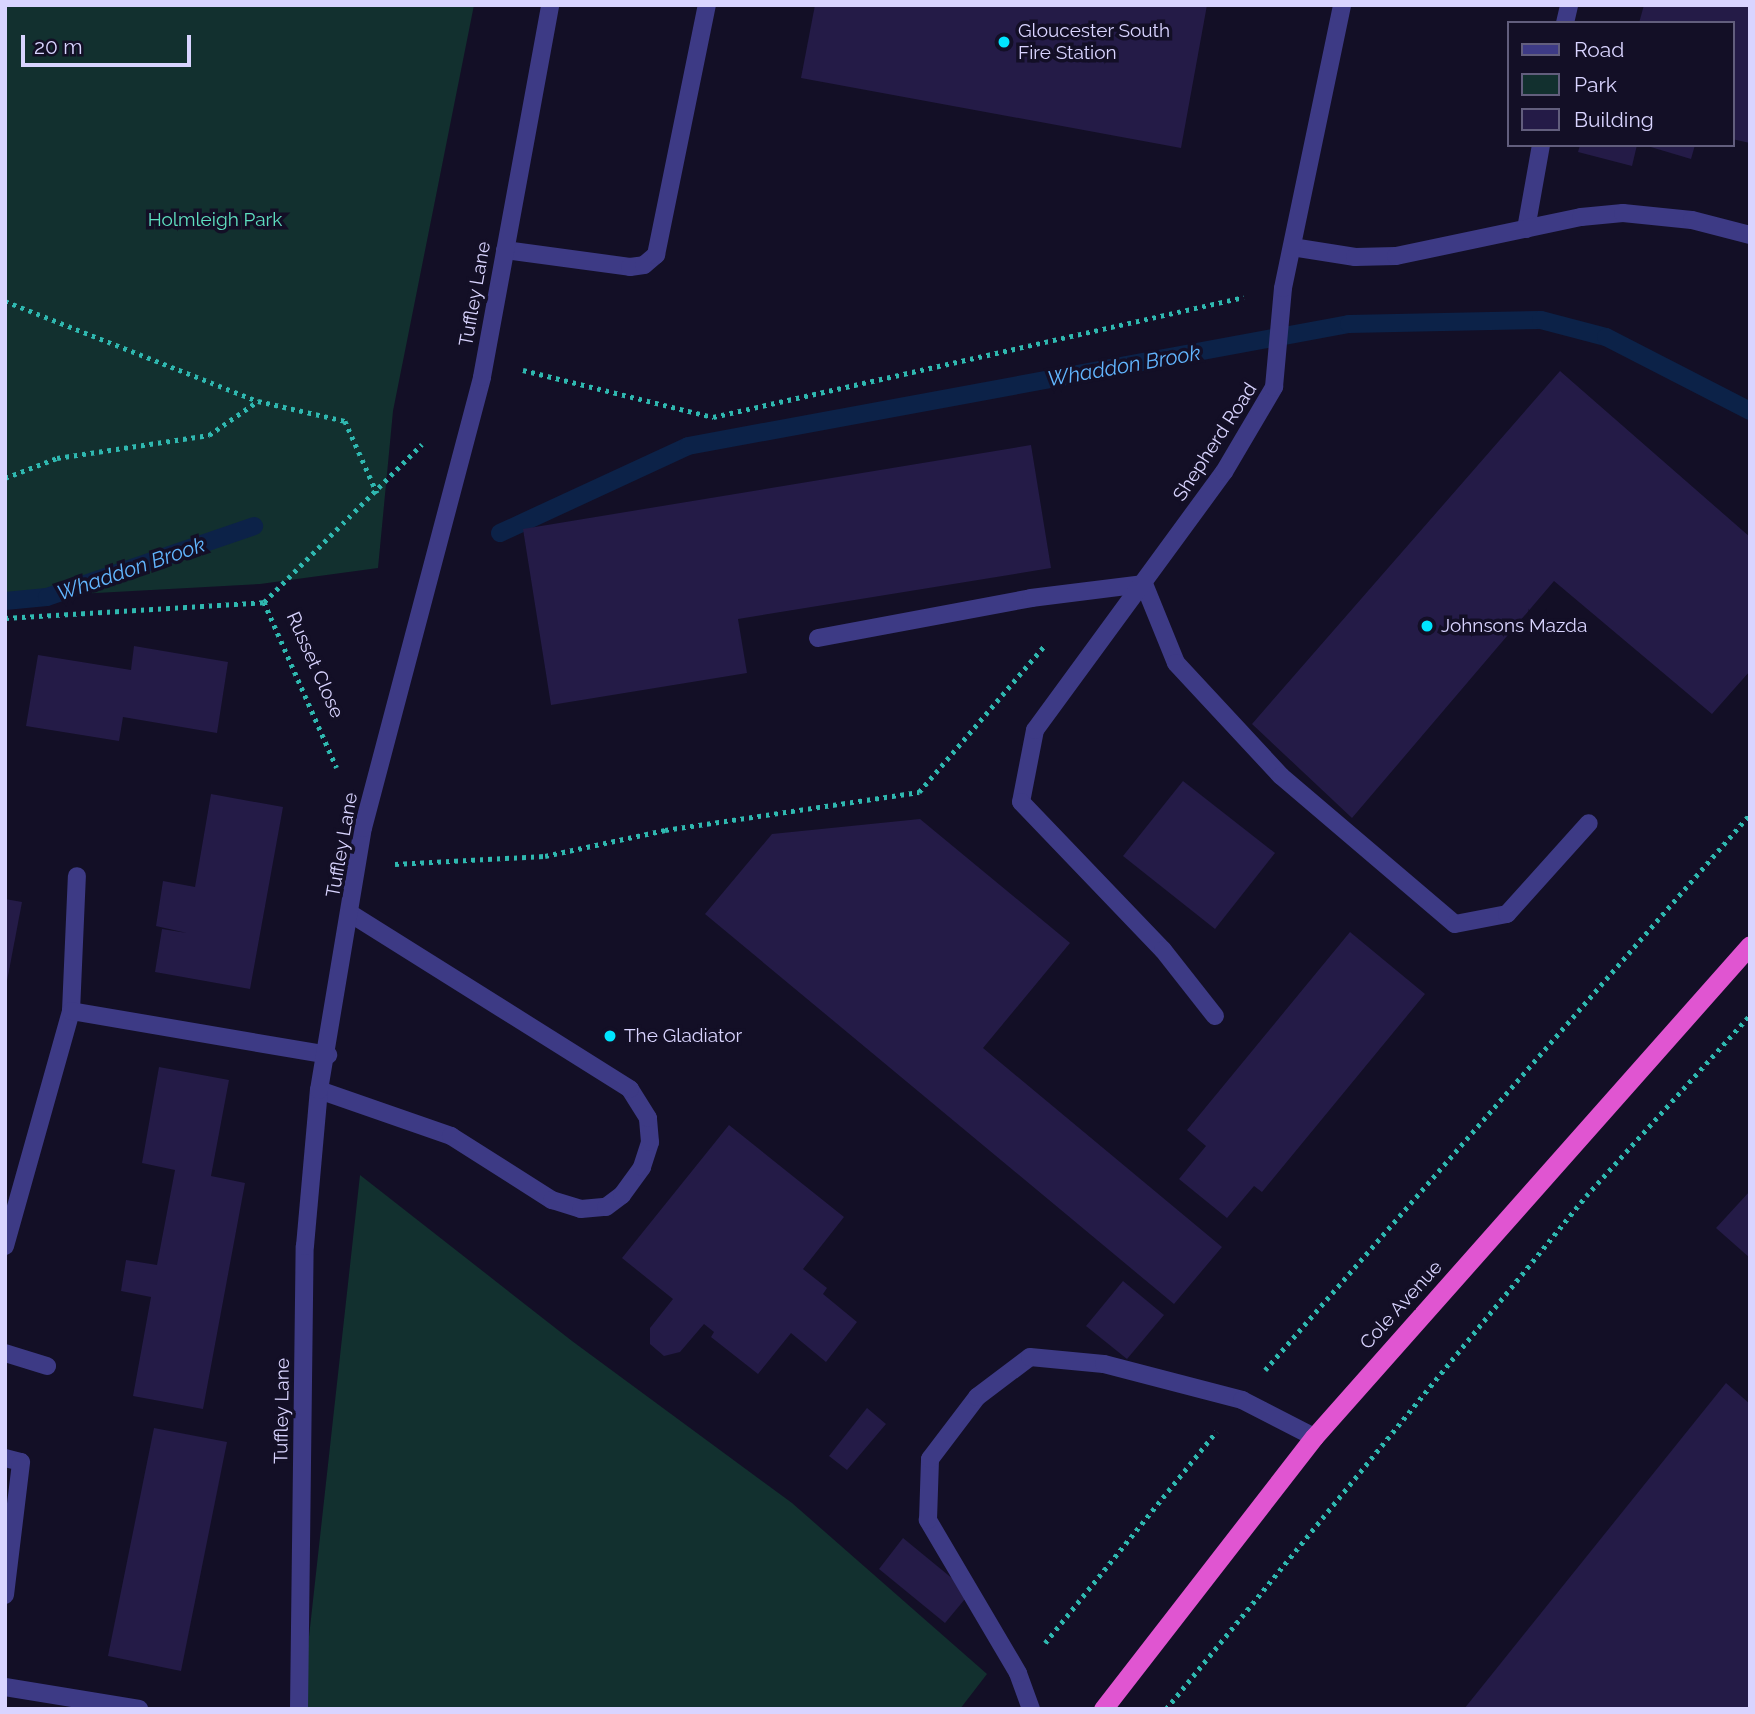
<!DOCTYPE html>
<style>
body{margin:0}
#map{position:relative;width:1755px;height:1714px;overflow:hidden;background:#130f26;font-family:Raleway,sans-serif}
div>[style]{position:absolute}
.green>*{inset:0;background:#12302f}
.stream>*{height:18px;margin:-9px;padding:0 9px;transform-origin:9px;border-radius:9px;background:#0c2248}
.building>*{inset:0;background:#241b47}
.path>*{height:4.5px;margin-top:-2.25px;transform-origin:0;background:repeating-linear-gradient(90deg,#2fb8b0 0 3.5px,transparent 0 8.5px)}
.service>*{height:18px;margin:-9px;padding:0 9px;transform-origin:9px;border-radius:9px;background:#3d3a85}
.minor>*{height:18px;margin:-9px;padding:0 9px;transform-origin:9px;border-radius:9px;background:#3d3a85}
.trunk>*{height:19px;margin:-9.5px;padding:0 9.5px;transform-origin:9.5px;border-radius:9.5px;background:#e055d1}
.dots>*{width:19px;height:19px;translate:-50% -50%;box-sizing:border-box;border:4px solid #130f26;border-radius:50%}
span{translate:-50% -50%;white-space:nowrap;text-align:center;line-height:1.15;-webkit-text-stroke:7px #130f26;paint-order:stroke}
.poi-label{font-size:19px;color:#d9d4ff}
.left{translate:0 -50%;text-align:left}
.park-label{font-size:19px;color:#5fe0c0}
.street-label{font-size:19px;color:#d9d4ff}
.water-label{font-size:21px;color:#62b6ff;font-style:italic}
.frame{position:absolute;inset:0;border:7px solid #d9d4ff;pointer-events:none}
.legend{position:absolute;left:1507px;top:21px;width:228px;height:126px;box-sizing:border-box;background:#130f26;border:2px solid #625e7d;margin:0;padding:9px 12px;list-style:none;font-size:21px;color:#d9d4ff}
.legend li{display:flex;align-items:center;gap:14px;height:35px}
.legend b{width:35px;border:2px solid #625e7d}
.scale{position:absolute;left:21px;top:35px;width:170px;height:32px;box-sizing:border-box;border:4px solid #d9d4ff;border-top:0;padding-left:9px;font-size:21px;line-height:24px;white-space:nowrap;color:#d9d4ff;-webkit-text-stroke:5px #130f26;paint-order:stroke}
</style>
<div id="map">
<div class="green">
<div style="clip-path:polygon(5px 5px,474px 5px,393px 411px,378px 568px,260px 584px,5px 598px)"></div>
<div style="clip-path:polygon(360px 1175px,572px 1341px,792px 1503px,987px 1674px,960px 1709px,301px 1709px)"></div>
</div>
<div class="stream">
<div style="left:500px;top:533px;width:207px;rotate:-24.8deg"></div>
<div style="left:688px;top:446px;width:672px;rotate:-10.46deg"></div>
<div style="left:1349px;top:324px;width:192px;rotate:-1.2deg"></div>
<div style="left:1541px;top:320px;width:67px;rotate:14.7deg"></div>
<div style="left:1606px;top:337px;width:162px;rotate:27.2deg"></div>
<div style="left:5px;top:601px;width:42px;rotate:-5.4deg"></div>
<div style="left:47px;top:597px;width:219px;rotate:-18.9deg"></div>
</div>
<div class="building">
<div style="clip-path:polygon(815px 5px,1207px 5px,1181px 148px,801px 78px)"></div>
<div style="clip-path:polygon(1644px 5px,1750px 5px,1750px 143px,1732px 139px,1732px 23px,1639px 23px)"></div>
<div style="clip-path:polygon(1580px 145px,1637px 145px,1632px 166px,1578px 152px)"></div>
<div style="clip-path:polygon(1644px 145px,1695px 145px,1691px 159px)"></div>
<div style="clip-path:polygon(1560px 371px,1750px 537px,1750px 671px,1712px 714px,1554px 581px,1352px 818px,1252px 724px)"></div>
<div style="clip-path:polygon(1031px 445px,1051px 568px,738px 619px,747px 673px,551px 705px,523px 529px)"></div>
<div style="clip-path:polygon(134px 646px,228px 662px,217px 733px,123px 717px,119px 741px,26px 726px,38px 655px,131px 670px)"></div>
<div style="clip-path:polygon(1183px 781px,1275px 853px,1215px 929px,1123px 856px)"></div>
<div style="clip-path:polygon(211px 794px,283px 807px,250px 989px,155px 972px,162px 929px,187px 933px,156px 926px,163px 881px,195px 887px)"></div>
<div style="clip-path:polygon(920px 819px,1070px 943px,983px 1048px,1222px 1247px,1174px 1304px,705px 914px,772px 834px)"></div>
<div style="clip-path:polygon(5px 899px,22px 902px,7px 981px,5px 981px)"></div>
<div style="clip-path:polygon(1350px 932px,1425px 994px,1262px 1192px,1254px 1186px,1227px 1218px,1179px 1179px,1206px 1146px,1187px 1130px)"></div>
<div style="clip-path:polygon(159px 1067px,229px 1080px,211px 1176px,245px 1183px,203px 1409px,133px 1396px,151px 1297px,121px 1291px,126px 1260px,157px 1265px,175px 1170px,142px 1163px)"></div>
<div style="clip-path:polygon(729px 1125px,844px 1217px,803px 1269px,827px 1288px,823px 1294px,857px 1322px,826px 1362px,791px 1333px,758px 1374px,711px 1337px,714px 1332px,704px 1324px,680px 1352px,664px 1356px,650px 1344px,650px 1328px,673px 1299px,622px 1258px)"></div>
<div style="clip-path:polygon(1750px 1191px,1750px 1258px,1716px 1228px)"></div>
<div style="clip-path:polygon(1123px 1281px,1164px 1315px,1127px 1359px,1086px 1326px)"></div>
<div style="clip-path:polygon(1726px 1383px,1750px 1404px,1750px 1709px,1464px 1709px)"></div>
<div style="clip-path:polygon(867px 1408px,886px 1424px,847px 1470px,829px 1456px)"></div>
<div style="clip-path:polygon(154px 1428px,227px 1442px,181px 1671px,108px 1656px)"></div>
<div style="clip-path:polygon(903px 1538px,970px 1593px,945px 1623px,879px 1569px)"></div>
</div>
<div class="path">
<div style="left:5px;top:301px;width:271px;rotate:21.6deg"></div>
<div style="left:523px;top:370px;width:196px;rotate:13.9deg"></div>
<div style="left:713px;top:417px;width:544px;rotate:-12.73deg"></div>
<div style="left:5px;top:478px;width:56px;rotate:-21deg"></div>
<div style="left:57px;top:458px;width:154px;rotate:-8.6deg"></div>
<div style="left:209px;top:435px;width:60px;rotate:-34.8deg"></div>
<div style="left:258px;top:401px;width:89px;rotate:12.9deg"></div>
<div style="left:345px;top:421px;width:79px;rotate:66deg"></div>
<div style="left:264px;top:602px;width:223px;rotate:-45deg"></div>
<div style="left:264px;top:602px;width:181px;rotate:66.3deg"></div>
<div style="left:5px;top:618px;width:259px;rotate:-3.5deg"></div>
<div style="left:395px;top:864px;width:150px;rotate:-3.1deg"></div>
<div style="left:545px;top:856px;width:123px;rotate:-12.2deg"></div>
<div style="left:665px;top:830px;width:257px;rotate:-8.5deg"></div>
<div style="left:919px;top:792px;width:194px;rotate:-49.4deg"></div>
<div style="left:1265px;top:1370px;width:738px;rotate:-48.9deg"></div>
<div style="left:1045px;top:1643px;width:272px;rotate:-51deg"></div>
<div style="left:1166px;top:1709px;width:663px;rotate:-50.69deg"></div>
<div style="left:1586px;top:1196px;width:244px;rotate:-47.8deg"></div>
</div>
<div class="service">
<div style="left:1565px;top:23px;width:18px;rotate:-77deg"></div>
<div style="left:1526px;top:229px;width:85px;rotate:-79.9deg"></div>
<div style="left:1292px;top:247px;width:64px;rotate:9deg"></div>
<div style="left:1355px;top:257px;width:41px;rotate:-1.4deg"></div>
<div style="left:1396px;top:256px;width:189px;rotate:-11.9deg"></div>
<div style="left:1581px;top:217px;width:42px;rotate:-5.4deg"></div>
<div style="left:1623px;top:213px;width:69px;rotate:5.8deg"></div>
<div style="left:1692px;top:220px;width:60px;rotate:14.5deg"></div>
<div style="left:505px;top:250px;width:126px;rotate:7.7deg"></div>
<div style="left:630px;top:267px;width:14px;rotate:-8deg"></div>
<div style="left:644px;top:265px;width:16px;rotate:-40deg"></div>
<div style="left:656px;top:255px;width:255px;rotate:-78.5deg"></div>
<div style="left:818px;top:638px;width:217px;rotate:-10.6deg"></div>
<div style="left:1031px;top:598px;width:114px;rotate:-7.1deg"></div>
<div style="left:1144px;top:584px;width:85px;rotate:67.9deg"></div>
<div style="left:1176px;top:663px;width:154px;rotate:47.1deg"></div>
<div style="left:1281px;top:776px;width:228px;rotate:40.4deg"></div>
<div style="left:1455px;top:924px;width:53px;rotate:-10.9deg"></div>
<div style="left:1507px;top:914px;width:122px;rotate:-48deg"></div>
<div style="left:1035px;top:730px;width:73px;rotate:101deg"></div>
<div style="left:1021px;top:802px;width:205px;rotate:46.2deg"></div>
<div style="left:1163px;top:950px;width:84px;rotate:51.8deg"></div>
<div style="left:319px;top:1090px;width:140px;rotate:19.2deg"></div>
<div style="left:451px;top:1136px;width:120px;rotate:32.4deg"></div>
<div style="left:552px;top:1200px;width:30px;rotate:17deg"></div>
<div style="left:581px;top:1209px;width:25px;rotate:-5deg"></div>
<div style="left:606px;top:1207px;width:20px;rotate:-37deg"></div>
<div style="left:622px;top:1195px;width:34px;rotate:-54deg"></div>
<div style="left:642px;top:1167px;width:26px;rotate:-72deg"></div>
<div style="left:650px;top:1142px;width:24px;rotate:-95deg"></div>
<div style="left:648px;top:1118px;width:34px;rotate:-122deg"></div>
<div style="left:630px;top:1089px;width:329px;rotate:-147.9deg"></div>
<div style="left:5px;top:1353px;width:44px;rotate:17.2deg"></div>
<div style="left:5px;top:1458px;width:16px;rotate:14deg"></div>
<div style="left:1031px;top:1709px;width:38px;rotate:-110deg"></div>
<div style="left:1018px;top:1673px;width:178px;rotate:-120.5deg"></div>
<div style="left:928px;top:1520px;width:61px;rotate:-88.1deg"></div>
<div style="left:930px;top:1459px;width:78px;rotate:-52.8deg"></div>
<div style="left:977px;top:1397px;width:66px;rotate:-37deg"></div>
<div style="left:1030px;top:1357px;width:74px;rotate:5.4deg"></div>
<div style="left:1104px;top:1364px;width:143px;rotate:14.6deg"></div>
<div style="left:1242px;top:1400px;width:81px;rotate:27.2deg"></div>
</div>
<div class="minor">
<div style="left:1035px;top:730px;width:320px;rotate:-53.8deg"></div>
<div style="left:1224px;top:472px;width:99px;rotate:-59.5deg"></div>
<div style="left:1274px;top:387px;width:99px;rotate:-84.8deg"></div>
<div style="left:1283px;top:288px;width:289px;rotate:-78.2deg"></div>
<div style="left:71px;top:1011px;width:135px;rotate:-87.5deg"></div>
<div style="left:5px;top:1246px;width:244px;rotate:-74.3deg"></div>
<div style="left:71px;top:1011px;width:261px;rotate:9.7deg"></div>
<div style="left:5px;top:1595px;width:134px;rotate:-83.1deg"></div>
<div style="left:5px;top:1687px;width:136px;rotate:9.3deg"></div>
<div style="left:299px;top:1709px;width:463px;rotate:-89.3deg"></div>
<div style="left:305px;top:1246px;width:157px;rotate:-84.9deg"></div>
<div style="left:319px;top:1090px;width:266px;rotate:-80.5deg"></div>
<div style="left:363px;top:828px;width:466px;rotate:-75.2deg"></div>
<div style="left:482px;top:377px;width:378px;rotate:-79.6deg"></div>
</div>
<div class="trunk">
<div style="left:1103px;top:1709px;width:344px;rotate:-52.2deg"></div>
<div style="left:1314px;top:1437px;width:657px;rotate:-48.45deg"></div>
</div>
<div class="dots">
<div style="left:1004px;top:42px;background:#00e5ff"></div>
<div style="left:1427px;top:626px;background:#00e5ff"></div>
<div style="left:610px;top:1036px;background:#00e5ff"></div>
</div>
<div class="poi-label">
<span class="left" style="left:1018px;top:42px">Gloucester South<br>Fire Station</span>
<span class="left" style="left:1441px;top:626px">Johnsons Mazda</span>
<span class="left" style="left:624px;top:1036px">The Gladiator</span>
</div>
<div class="park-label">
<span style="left:215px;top:220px">Holmleigh Park</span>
</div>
<div class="street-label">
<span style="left:475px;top:294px;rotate:-80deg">Tuffley Lane</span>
<span style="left:1215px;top:442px;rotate:-57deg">Shepherd Road</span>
<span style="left:315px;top:665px;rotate:66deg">Russet Close</span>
<span style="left:342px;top:845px;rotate:-80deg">Tuffley Lane</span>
<span style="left:1401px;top:1305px;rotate:-48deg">Cole Avenue</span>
<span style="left:282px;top:1411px;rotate:-89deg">Tuffley Lane</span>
</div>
<div class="water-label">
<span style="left:1124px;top:366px;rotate:-10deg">Whaddon Brook</span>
<span style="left:131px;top:569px;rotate:-19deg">Whaddon Brook</span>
</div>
<div class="frame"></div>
<ul class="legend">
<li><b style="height:9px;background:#3d3a85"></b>Road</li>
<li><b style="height:19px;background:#12302f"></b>Park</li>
<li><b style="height:19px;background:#241b47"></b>Building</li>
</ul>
<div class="scale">20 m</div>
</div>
